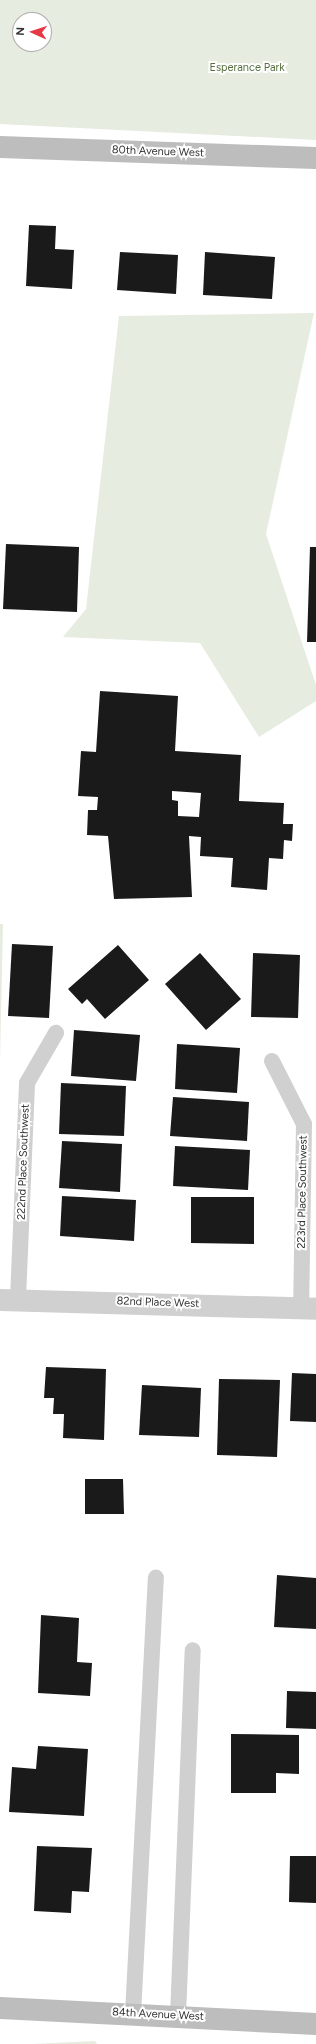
<!DOCTYPE html>
<style>
body{margin:0}
#map{position:relative;width:316px;height:2044px;overflow:hidden;background:#fff;font-family:Figtree,sans-serif}
div>[style]{position:absolute}
.green>*{inset:0;background:#e6ecdf}
.building>*{inset:0;background:#1a1a1a}
.lane>*{height:16px;margin:-8px;padding:0 8px;transform-origin:8px;border-radius:8px;background:#d0d0d0}
.street>*{height:22px;margin:-11px;padding:0 11px;transform-origin:11px;border-radius:11px;background:#d0d0d0}
.secondary>*{height:22px;margin:-11px;padding:0 11px;transform-origin:11px;border-radius:11px;background:#bdbdbd}
span{translate:-50% -50%;white-space:nowrap;text-align:center;line-height:1.15;-webkit-text-stroke:4px #fff;paint-order:stroke}
.park-label{font-size:11px;color:#56703f}
.street-label{font-size:11px;color:#333}
.north{position:absolute;left:12px;top:12px;width:40px;height:40px;box-sizing:border-box;background:#fff;border:1px solid #adadad;border-radius:50%;rotate:273deg;font-size:11px;font-weight:700;line-height:16px;text-align:center;color:#333}
.north::after{content:'';display:block;margin:auto;width:14px;height:18px;background:#e63946;clip-path:polygon(50% 0,100% 100%,50% 72%,0 100%)}
</style>
<div id="map">
<div class="green">
<div style="clip-path:polygon(evenodd,0 0,316px 0,316px 140px,0 124px,0 0,20px 20px,44px 20px,44px 44px,20px 44px,20px 20px)"></div>
<div style="clip-path:polygon(314px 313px,266px 534px,316px 685px,316px 701px,259px 737px,200px 643px,63px 637px,86px 609px,119px 316px)"></div>
<div style="clip-path:polygon(0 924px,3px 924px,0 1062px)"></div>
<div style="clip-path:polygon(95px 2041px,97px 2044px,32px 2044px)"></div>
</div>
<div class="building">
<div style="clip-path:polygon(29px 225px,56px 226px,55px 249px,74px 250px,72px 289px,26px 286px)"></div>
<div style="clip-path:polygon(120px 252px,178px 255px,176px 294px,117px 290px)"></div>
<div style="clip-path:polygon(205px 252px,275px 257px,272px 299px,203px 295px)"></div>
<div style="clip-path:polygon(6px 544px,79px 547px,77px 612px,3px 609px)"></div>
<div style="clip-path:polygon(310px 547px,316px 547px,316px 642px,307px 642px)"></div>
<div style="clip-path:polygon(evenodd,100px 691px,178px 696px,175px 751px,241px 755px,239px 801px,284px 803px,283px 824px,293px 824px,292px 841px,284px 840px,283px 859px,269px 858px,267px 890px,231px 887px,233px 858px,200px 856px,201px 837px,189px 836px,192px 897px,114px 899px,108px 836px,87px 835px,88px 810px,97px 810px,98px 797px,78px 796px,81px 751px,96px 752px,100px 691px,172px 791px,201px 793px,199px 817px,178px 816px,178px 801px,172px 800px,172px 791px)"></div>
<div style="clip-path:polygon(12px 944px,53px 946px,49px 1018px,8px 1016px)"></div>
<div style="clip-path:polygon(118px 945px,149px 980px,105px 1019px,87px 999px,82px 1004px,68px 989px)"></div>
<div style="clip-path:polygon(200px 953px,241px 999px,206px 1030px,165px 984px)"></div>
<div style="clip-path:polygon(253px 953px,300px 955px,298px 1018px,251px 1017px)"></div>
<div style="clip-path:polygon(74px 1030px,140px 1035px,136px 1081px,71px 1076px)"></div>
<div style="clip-path:polygon(177px 1044px,240px 1048px,237px 1093px,175px 1089px)"></div>
<div style="clip-path:polygon(61px 1083px,126px 1086px,124px 1136px,59px 1134px)"></div>
<div style="clip-path:polygon(173px 1097px,249px 1102px,247px 1141px,170px 1136px)"></div>
<div style="clip-path:polygon(62px 1141px,122px 1144px,120px 1192px,59px 1188px)"></div>
<div style="clip-path:polygon(175px 1146px,250px 1150px,248px 1190px,173px 1186px)"></div>
<div style="clip-path:polygon(62px 1196px,136px 1200px,134px 1241px,60px 1236px)"></div>
<div style="clip-path:polygon(191px 1197px,254px 1197px,254px 1244px,191px 1243px)"></div>
<div style="clip-path:polygon(46px 1367px,106px 1369px,104px 1440px,63px 1438px,64px 1414px,53px 1414px,54px 1398px,44px 1398px)"></div>
<div style="clip-path:polygon(292px 1373px,316px 1374px,316px 1422px,290px 1421px)"></div>
<div style="clip-path:polygon(219px 1379px,280px 1380px,277px 1457px,217px 1455px)"></div>
<div style="clip-path:polygon(142px 1385px,201px 1388px,199px 1437px,139px 1435px)"></div>
<div style="clip-path:polygon(85px 1479px,123px 1479px,124px 1514px,85px 1514px)"></div>
<div style="clip-path:polygon(277px 1575px,316px 1578px,316px 1629px,274px 1627px)"></div>
<div style="clip-path:polygon(41px 1615px,79px 1618px,77px 1662px,92px 1663px,90px 1696px,38px 1693px)"></div>
<div style="clip-path:polygon(287px 1691px,316px 1692px,316px 1729px,286px 1728px)"></div>
<div style="clip-path:polygon(231px 1734px,299px 1735px,299px 1774px,276px 1773px,276px 1793px,231px 1793px)"></div>
<div style="clip-path:polygon(38px 1746px,88px 1749px,84px 1816px,9px 1812px,12px 1767px,36px 1769px)"></div>
<div style="clip-path:polygon(37px 1846px,92px 1848px,89px 1892px,72px 1891px,71px 1913px,34px 1911px)"></div>
<div style="clip-path:polygon(290px 1856px,316px 1856px,316px 1903px,289px 1902px)"></div>
</div>
<div class="lane">
<div style="left:272px;top:1061px;width:71px;rotate:63.1deg"></div>
<div style="left:304px;top:1124px;width:183px;rotate:90.9deg"></div>
<div style="left:18px;top:1299px;width:216px;rotate:-87.6deg"></div>
<div style="left:27px;top:1083px;width:58px;rotate:-59.9deg"></div>
<div style="left:133px;top:2014px;width:437px;rotate:-87deg"></div>
<div style="left:178px;top:2016px;width:366px;rotate:-87.7deg"></div>
</div>
<div class="street">
<div style="left:0;top:1300px;width:316px;rotate:1.6deg"></div>
</div>
<div class="secondary">
<div style="left:0;top:147px;width:316px;rotate:2deg"></div>
<div style="left:0;top:2008px;width:316px;rotate:2.9deg"></div>
</div>
<div class="park-label">
<span style="left:247px;top:68px">Esperance Park</span>
</div>
<div class="street-label">
<span style="left:158px;top:152px;rotate:2deg">80th Avenue West</span>
<span style="left:24px;top:1162px;rotate:-88deg">222nd Place Southwest</span>
<span style="left:303px;top:1192px;rotate:-89deg">223rd Place Southwest</span>
<span style="left:158px;top:1303px;rotate:2deg">82nd Place West</span>
<span style="left:158px;top:2015px;rotate:3deg">84th Avenue West</span>
</div>
<div class="north">N</div>
</div>
